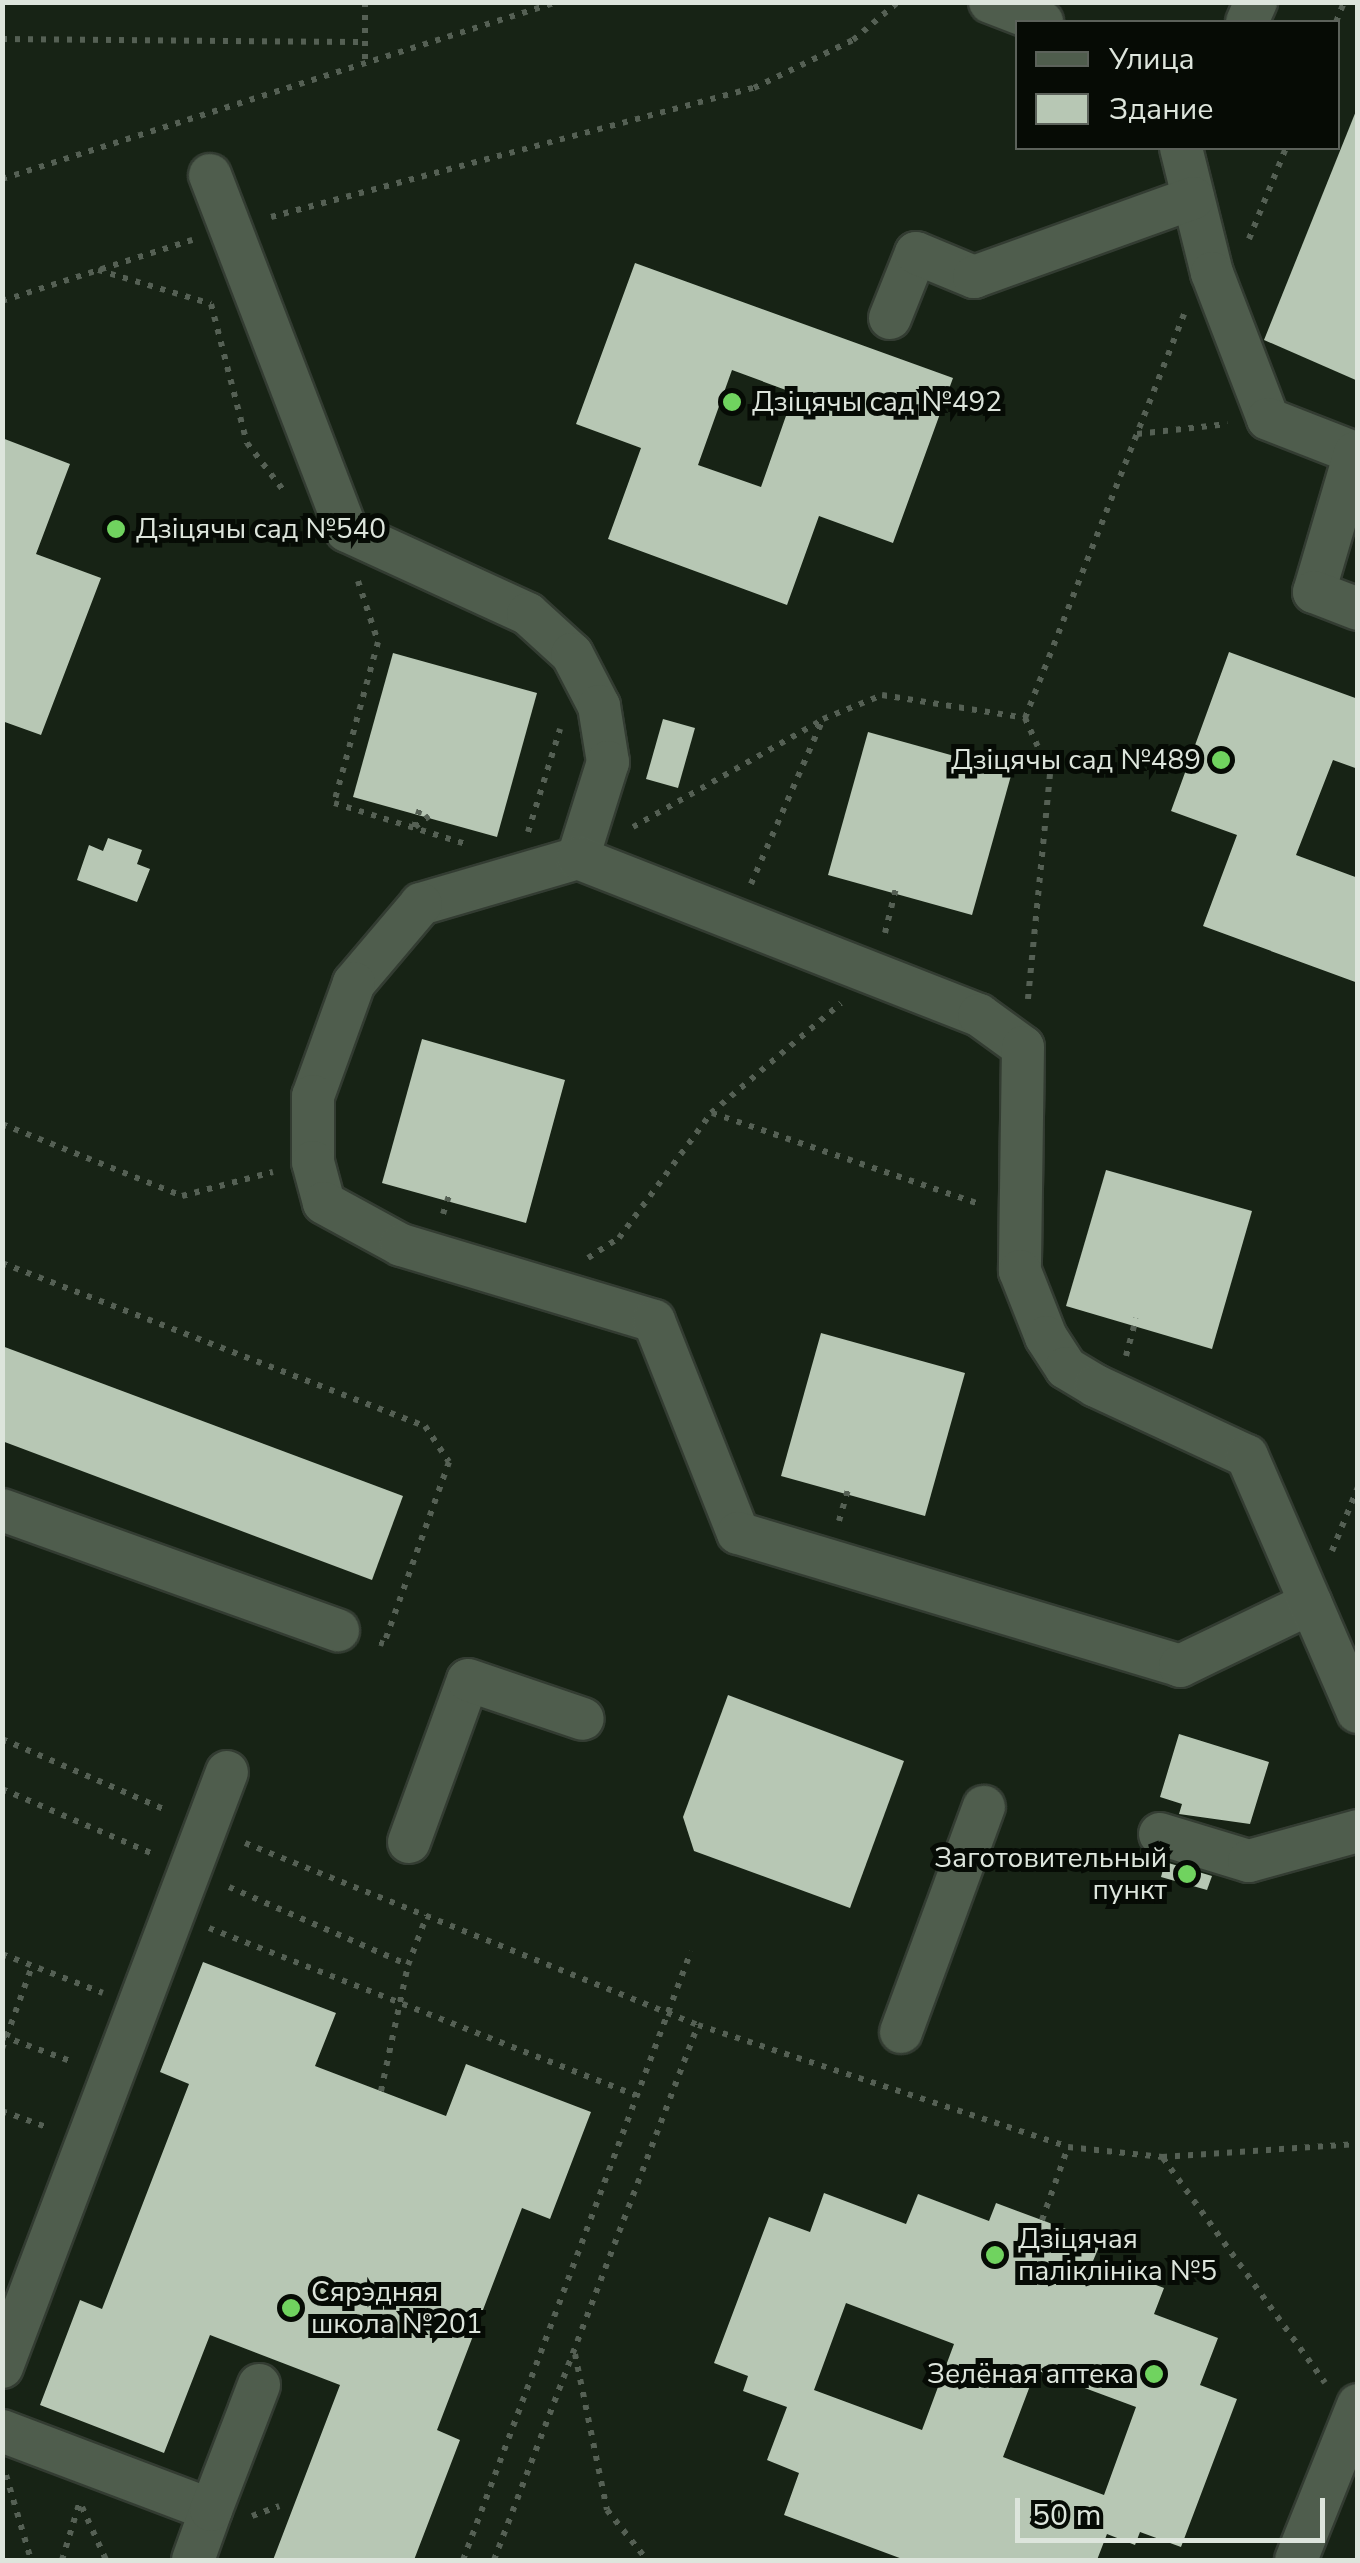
<!DOCTYPE html>
<meta charset="utf-8">
<style>
body{margin:0}
#map{position:relative;width:1360px;height:2563px;overflow:hidden;background:#172315;font-family:"Nunito Sans",sans-serif}
div>[style]{position:absolute}
.building>*{inset:0;background:#b7c7b4}
.path>*{height:6px;margin-top:-3px;transform-origin:0;background:repeating-linear-gradient(90deg,#556054 0 5px,transparent 0 13px)}
.roads{filter:drop-shadow(2px 0 #333c32) drop-shadow(-2px 0 #333c32) drop-shadow(0 2px #333c32) drop-shadow(0 -2px #333c32)}
.minor>*{height:42px;margin:-21px;padding:0 21px;transform-origin:21px;border-radius:21px;background:#4f5d4d}
.dots>*{width:28px;height:28px;translate:-50% -50%;box-sizing:border-box;border:5px solid #060b05;border-radius:50%}
span{translate:-50% -50%;white-space:nowrap;text-align:center;line-height:1.15;-webkit-text-stroke:10px #060b05;paint-order:stroke}
.poi-label{font-size:28px;color:#dde5dc}
.left{translate:0 -50%;text-align:left}
.right{translate:-100% -50%;text-align:right}
.frame{position:absolute;inset:0;border:5px solid #dde5dc;pointer-events:none}
.legend{position:absolute;left:1015px;top:20px;width:325px;height:130px;box-sizing:border-box;background:#060b05;border:2px solid #5c625b;margin:0;padding:12px 18px;list-style:none;font-size:30px;color:#dde5dc}
.legend li{display:flex;align-items:center;gap:20px;height:50px}
.legend b{width:50px;border:2px solid #5c625b}
.scale{position:absolute;left:1015px;top:2498px;width:310px;height:45px;box-sizing:border-box;border:5px solid #dde5dc;border-top:0;padding-left:12px;font-size:30px;line-height:35px;white-space:nowrap;color:#dde5dc;-webkit-text-stroke:8px #060b05;paint-order:stroke}
</style>
<div id="map">
<div class="building">
<div style="clip-path:polygon(1358px 106px,1358px 381px,1264px 340px)"></div>
<div style="clip-path:polygon(evenodd,635px 263px,953px 378px,893px 543px,819px 516px,787px 605px,608px 539px,641px 448px,576px 424px,635px 263px,732px 370px,794px 393px,761px 487px,698px 465px,732px 370px)"></div>
<div style="clip-path:polygon(2px 438px,70px 464px,36px 554px,101px 578px,41px 735px,2px 721px)"></div>
<div style="clip-path:polygon(1229px 652px,1358px 699px,1358px 769px,1333px 760px,1296px 855px,1358px 878px,1358px 983px,1203px 926px,1237px 835px,1171px 811px)"></div>
<div style="clip-path:polygon(393px 653px,537px 693px,497px 837px,353px 797px)"></div>
<div style="clip-path:polygon(663px 719px,695px 728px,678px 788px,646px 779px)"></div>
<div style="clip-path:polygon(868px 732px,1012px 772px,972px 915px,828px 875px)"></div>
<div style="clip-path:polygon(108px 838px,142px 850px,137px 864px,150px 869px,137px 902px,77px 880px,89px 845px,103px 851px)"></div>
<div style="clip-path:polygon(422px 1039px,565px 1080px,526px 1223px,382px 1183px)"></div>
<div style="clip-path:polygon(1106px 1170px,1252px 1211px,1212px 1349px,1066px 1306px)"></div>
<div style="clip-path:polygon(821px 1333px,965px 1373px,925px 1516px,781px 1476px)"></div>
<div style="clip-path:polygon(2px 1346px,403px 1496px,372px 1580px,2px 1441px)"></div>
<div style="clip-path:polygon(728px 1695px,904px 1761px,850px 1908px,694px 1851px,683px 1817px)"></div>
<div style="clip-path:polygon(1179px 1734px,1269px 1762px,1250px 1824px,1179px 1814px,1182px 1804px,1160px 1797px)"></div>
<div style="clip-path:polygon(1165px 1862px,1212px 1876px,1207px 1890px,1161px 1877px)"></div>
<div style="clip-path:polygon(203px 1962px,336px 2013px,315px 2066px,446px 2116px,466px 2064px,591px 2112px,550px 2219px,522px 2208px,437px 2430px,460px 2440px,414px 2560px,273px 2560px,340px 2385px,210px 2335px,164px 2453px,40px 2405px,80px 2300px,102px 2309px,189px 2084px,160px 2072px)"></div>
<div style="clip-path:polygon(evenodd,824px 2193px,906px 2224px,918px 2194px,989px 2221px,996px 2203px,1101px 2242px,1093px 2261px,1164px 2288px,1154px 2314px,1218px 2338px,1200px 2385px,1237px 2399px,1181px 2547px,1140px 2532px,1135px 2545px,1107px 2534px,1097px 2560px,905px 2560px,784px 2515px,799px 2473px,767px 2460px,787px 2407px,743px 2391px,748px 2376px,714px 2363px,769px 2217px,810px 2232px,824px 2193px,846px 2303px,954px 2344px,922px 2430px,814px 2390px,846px 2303px,824px 2193px,1036px 2370px,1136px 2407px,1104px 2495px,1003px 2457px,1036px 2370px)"></div>
</div>
<div class="path">
<div style="left:365px;top:2px;width:62px;rotate:90deg"></div>
<div style="left:1336px;top:22px;width:22px;rotate:-68deg"></div>
<div style="left:2px;top:39px;width:357px;rotate:0.5deg"></div>
<div style="left:2px;top:179px;width:583px;rotate:-17.69deg"></div>
<div style="left:271px;top:217px;width:500px;rotate:-15deg"></div>
<div style="left:754px;top:88px;width:110px;rotate:-25.9deg"></div>
<div style="left:853px;top:40px;width:59px;rotate:-40.2deg"></div>
<div style="left:1249px;top:239px;width:98px;rotate:-67.9deg"></div>
<div style="left:98px;top:270px;width:118px;rotate:16.7deg"></div>
<div style="left:211px;top:304px;width:144px;rotate:75.5deg"></div>
<div style="left:247px;top:443px;width:61px;rotate:52.4deg"></div>
<div style="left:2px;top:301px;width:200px;rotate:-17.8deg"></div>
<div style="left:1137px;top:434px;width:91px;rotate:-6.3deg"></div>
<div style="left:358px;top:581px;width:64px;rotate:71.8deg"></div>
<div style="left:378px;top:642px;width:167px;rotate:105.3deg"></div>
<div style="left:334px;top:803px;width:141px;rotate:17.3deg"></div>
<div style="left:1025px;top:718px;width:61px;rotate:65.9deg"></div>
<div style="left:1050px;top:774px;width:226px;rotate:95.6deg"></div>
<div style="left:414px;top:827px;width:19px;rotate:-72deg"></div>
<div style="left:415px;top:827px;width:18px;rotate:-38deg"></div>
<div style="left:633px;top:827px;width:217px;rotate:-29.5deg"></div>
<div style="left:528px;top:832px;width:108px;rotate:-72.7deg"></div>
<div style="left:751px;top:884px;width:180px;rotate:-66.4deg"></div>
<div style="left:823px;top:719px;width:64px;rotate:-22.1deg"></div>
<div style="left:882px;top:695px;width:145px;rotate:9.1deg"></div>
<div style="left:1025px;top:718px;width:434px;rotate:-68.5deg"></div>
<div style="left:885px;top:933px;width:46px;rotate:-76.3deg"></div>
<div style="left:712px;top:1113px;width:282px;rotate:18.8deg"></div>
<div style="left:2px;top:1124px;width:194px;rotate:21.8deg"></div>
<div style="left:182px;top:1196px;width:94px;rotate:-14.8deg"></div>
<div style="left:443px;top:1214px;width:19px;rotate:-72deg"></div>
<div style="left:588px;top:1258px;width:37px;rotate:-33deg"></div>
<div style="left:619px;top:1238px;width:155px;rotate:-53.6deg"></div>
<div style="left:711px;top:1113px;width:170px;rotate:-40.2deg"></div>
<div style="left:2px;top:1263px;width:453px;rotate:21.1deg"></div>
<div style="left:425px;top:1426px;width:43px;rotate:56.3deg"></div>
<div style="left:449px;top:1462px;width:193px;rotate:109.7deg"></div>
<div style="left:384px;top:1644px;width:9px;rotate:-162deg"></div>
<div style="left:1126px;top:1356px;width:39px;rotate:-75deg"></div>
<div style="left:839px;top:1521px;width:33px;rotate:-74deg"></div>
<div style="left:1332px;top:1551px;width:69px;rotate:-67.9deg"></div>
<div style="left:2px;top:1739px;width:181px;rotate:23.4deg"></div>
<div style="left:2px;top:1789px;width:164px;rotate:23.3deg"></div>
<div style="left:245px;top:1843px;width:488px;rotate:21.9deg"></div>
<div style="left:698px;top:2025px;width:390px;rotate:18.2deg"></div>
<div style="left:1068px;top:2147px;width:95px;rotate:6.1deg"></div>
<div style="left:1162px;top:2157px;width:196px;rotate:-3.8deg"></div>
<div style="left:229px;top:1887px;width:195px;rotate:23.5deg"></div>
<div style="left:408px;top:1965px;width:53px;rotate:-69.2deg"></div>
<div style="left:209px;top:1928px;width:458px;rotate:21.4deg"></div>
<div style="left:2px;top:1954px;width:108px;rotate:21.1deg"></div>
<div style="left:2px;top:2036px;width:76px;rotate:20.1deg"></div>
<div style="left:2px;top:2049px;width:88px;rotate:-70.1deg"></div>
<div style="left:381px;top:2091px;width:129px;rotate:-77.9deg"></div>
<div style="left:2px;top:2111px;width:50px;rotate:19.9deg"></div>
<div style="left:1163px;top:2158px;width:277px;rotate:54.2deg"></div>
<div style="left:1042px;top:2220px;width:77px;rotate:-70.4deg"></div>
<div style="left:575px;top:2354px;width:159px;rotate:78.4deg"></div>
<div style="left:607px;top:2510px;width:64px;rotate:51.3deg"></div>
<div style="left:6px;top:2475px;width:89px;rotate:73.6deg"></div>
<div style="left:82px;top:2507px;width:58px;rotate:65.6deg"></div>
<div style="left:252px;top:2516px;width:29px;rotate:-20deg"></div>
<div style="left:62px;top:2560px;width:59px;rotate:-73.1deg"></div>
<div style="left:463px;top:2560px;width:650px;rotate:-69.47deg"></div>
<div style="left:494px;top:2560px;width:573px;rotate:-69.13deg"></div>
</div>
<div class="roads">
<div class="minor">
<div style="left:990px;top:2px;width:56px;rotate:21deg"></div>
<div style="left:1247px;top:22px;width:22px;rotate:-66deg"></div>
<div style="left:1181px;top:148px;width:129px;rotate:76.1deg"></div>
<div style="left:1212px;top:273px;width:156px;rotate:69deg"></div>
<div style="left:1268px;top:419px;width:97px;rotate:21.3deg"></div>
<div style="left:210px;top:175px;width:381px;rotate:69deg"></div>
<div style="left:347px;top:531px;width:199px;rotate:24.6deg"></div>
<div style="left:528px;top:614px;width:59px;rotate:42.3deg"></div>
<div style="left:572px;top:654px;width:59px;rotate:62.6deg"></div>
<div style="left:599px;top:706px;width:57px;rotate:80.9deg"></div>
<div style="left:608px;top:762px;width:101px;rotate:107.4deg"></div>
<div style="left:578px;top:858px;width:164px;rotate:163.7deg"></div>
<div style="left:421px;top:904px;width:104px;rotate:130.3deg"></div>
<div style="left:354px;top:983px;width:120px;rotate:109.9deg"></div>
<div style="left:313px;top:1096px;width:66px;rotate:90deg"></div>
<div style="left:313px;top:1162px;width:42px;rotate:75deg"></div>
<div style="left:324px;top:1203px;width:88px;rotate:28.6deg"></div>
<div style="left:401px;top:1245px;width:264px;rotate:16.7deg"></div>
<div style="left:654px;top:1321px;width:228px;rotate:68.4deg"></div>
<div style="left:738px;top:1533px;width:462px;rotate:16.7deg"></div>
<div style="left:1180px;top:1666px;width:145px;rotate:-25.7deg"></div>
<div style="left:890px;top:318px;width:70px;rotate:-68.2deg"></div>
<div style="left:916px;top:253px;width:63px;rotate:22.5deg"></div>
<div style="left:974px;top:277px;width:233px;rotate:-19.8deg"></div>
<div style="left:1355px;top:453px;width:145px;rotate:106.4deg"></div>
<div style="left:1314px;top:592px;width:47px;rotate:21.1deg"></div>
<div style="left:578px;top:858px;width:431px;rotate:21.4deg"></div>
<div style="left:979px;top:1015px;width:54px;rotate:36deg"></div>
<div style="left:1023px;top:1047px;width:224px;rotate:90.8deg"></div>
<div style="left:1020px;top:1271px;width:71px;rotate:68.5deg"></div>
<div style="left:1046px;top:1337px;width:37px;rotate:57deg"></div>
<div style="left:1066px;top:1368px;width:35px;rotate:31deg"></div>
<div style="left:1096px;top:1386px;width:166px;rotate:24.9deg"></div>
<div style="left:1247px;top:1456px;width:279px;rotate:66.6deg"></div>
<div style="left:2px;top:1510px;width:357px;rotate:19.7deg"></div>
<div style="left:1160px;top:1834px;width:93px;rotate:16.9deg"></div>
<div style="left:1249px;top:1861px;width:113px;rotate:-15.4deg"></div>
<div style="left:409px;top:1842px;width:172px;rotate:-70deg"></div>
<div style="left:468px;top:1680px;width:121px;rotate:18.7deg"></div>
<div style="left:901px;top:2032px;width:240px;rotate:-69.8deg"></div>
<div style="left:2px;top:2367px;width:636px;rotate:-69.29deg"></div>
<div style="left:2px;top:2431px;width:223px;rotate:20.7deg"></div>
<div style="left:211px;top:2510px;width:53px;rotate:109.8deg"></div>
<div style="left:211px;top:2510px;width:134px;rotate:-69deg"></div>
<div style="left:1296px;top:2560px;width:167px;rotate:-68.2deg"></div>
</div>
</div>
<div class="dots">
<div style="left:732px;top:402px;background:#70d35f"></div>
<div style="left:116px;top:529px;background:#70d35f"></div>
<div style="left:1221px;top:760px;background:#70d35f"></div>
<div style="left:1187px;top:1874px;background:#70d35f"></div>
<div style="left:995px;top:2255px;background:#70d35f"></div>
<div style="left:291px;top:2308px;background:#70d35f"></div>
<div style="left:1154px;top:2374px;background:#70d35f"></div>
</div>
<div class="poi-label">
<span class="left" style="left:752px;top:402px">Дзіцячы сад №492</span>
<span class="left" style="left:136px;top:529px">Дзіцячы сад №540</span>
<span class="right" style="left:1201px;top:760px">Дзіцячы сад №489</span>
<span class="right" style="left:1167px;top:1874px">Заготовительный<br>пункт</span>
<span class="left" style="left:1018px;top:2255px">Дзіцячая<br>паліклініка №5</span>
<span class="left" style="left:311px;top:2308px">Сярэдняя<br>школа №201</span>
<span class="right" style="left:1134px;top:2374px">Зелёная аптека</span>
</div>
<div class="frame"></div>
<ul class="legend">
<li><b style="height:12px;background:#4f5d4d"></b>Улица</li>
<li><b style="height:28px;background:#b7c7b4"></b>Здание</li>
</ul>
<div class="scale">50 m</div>
</div>
